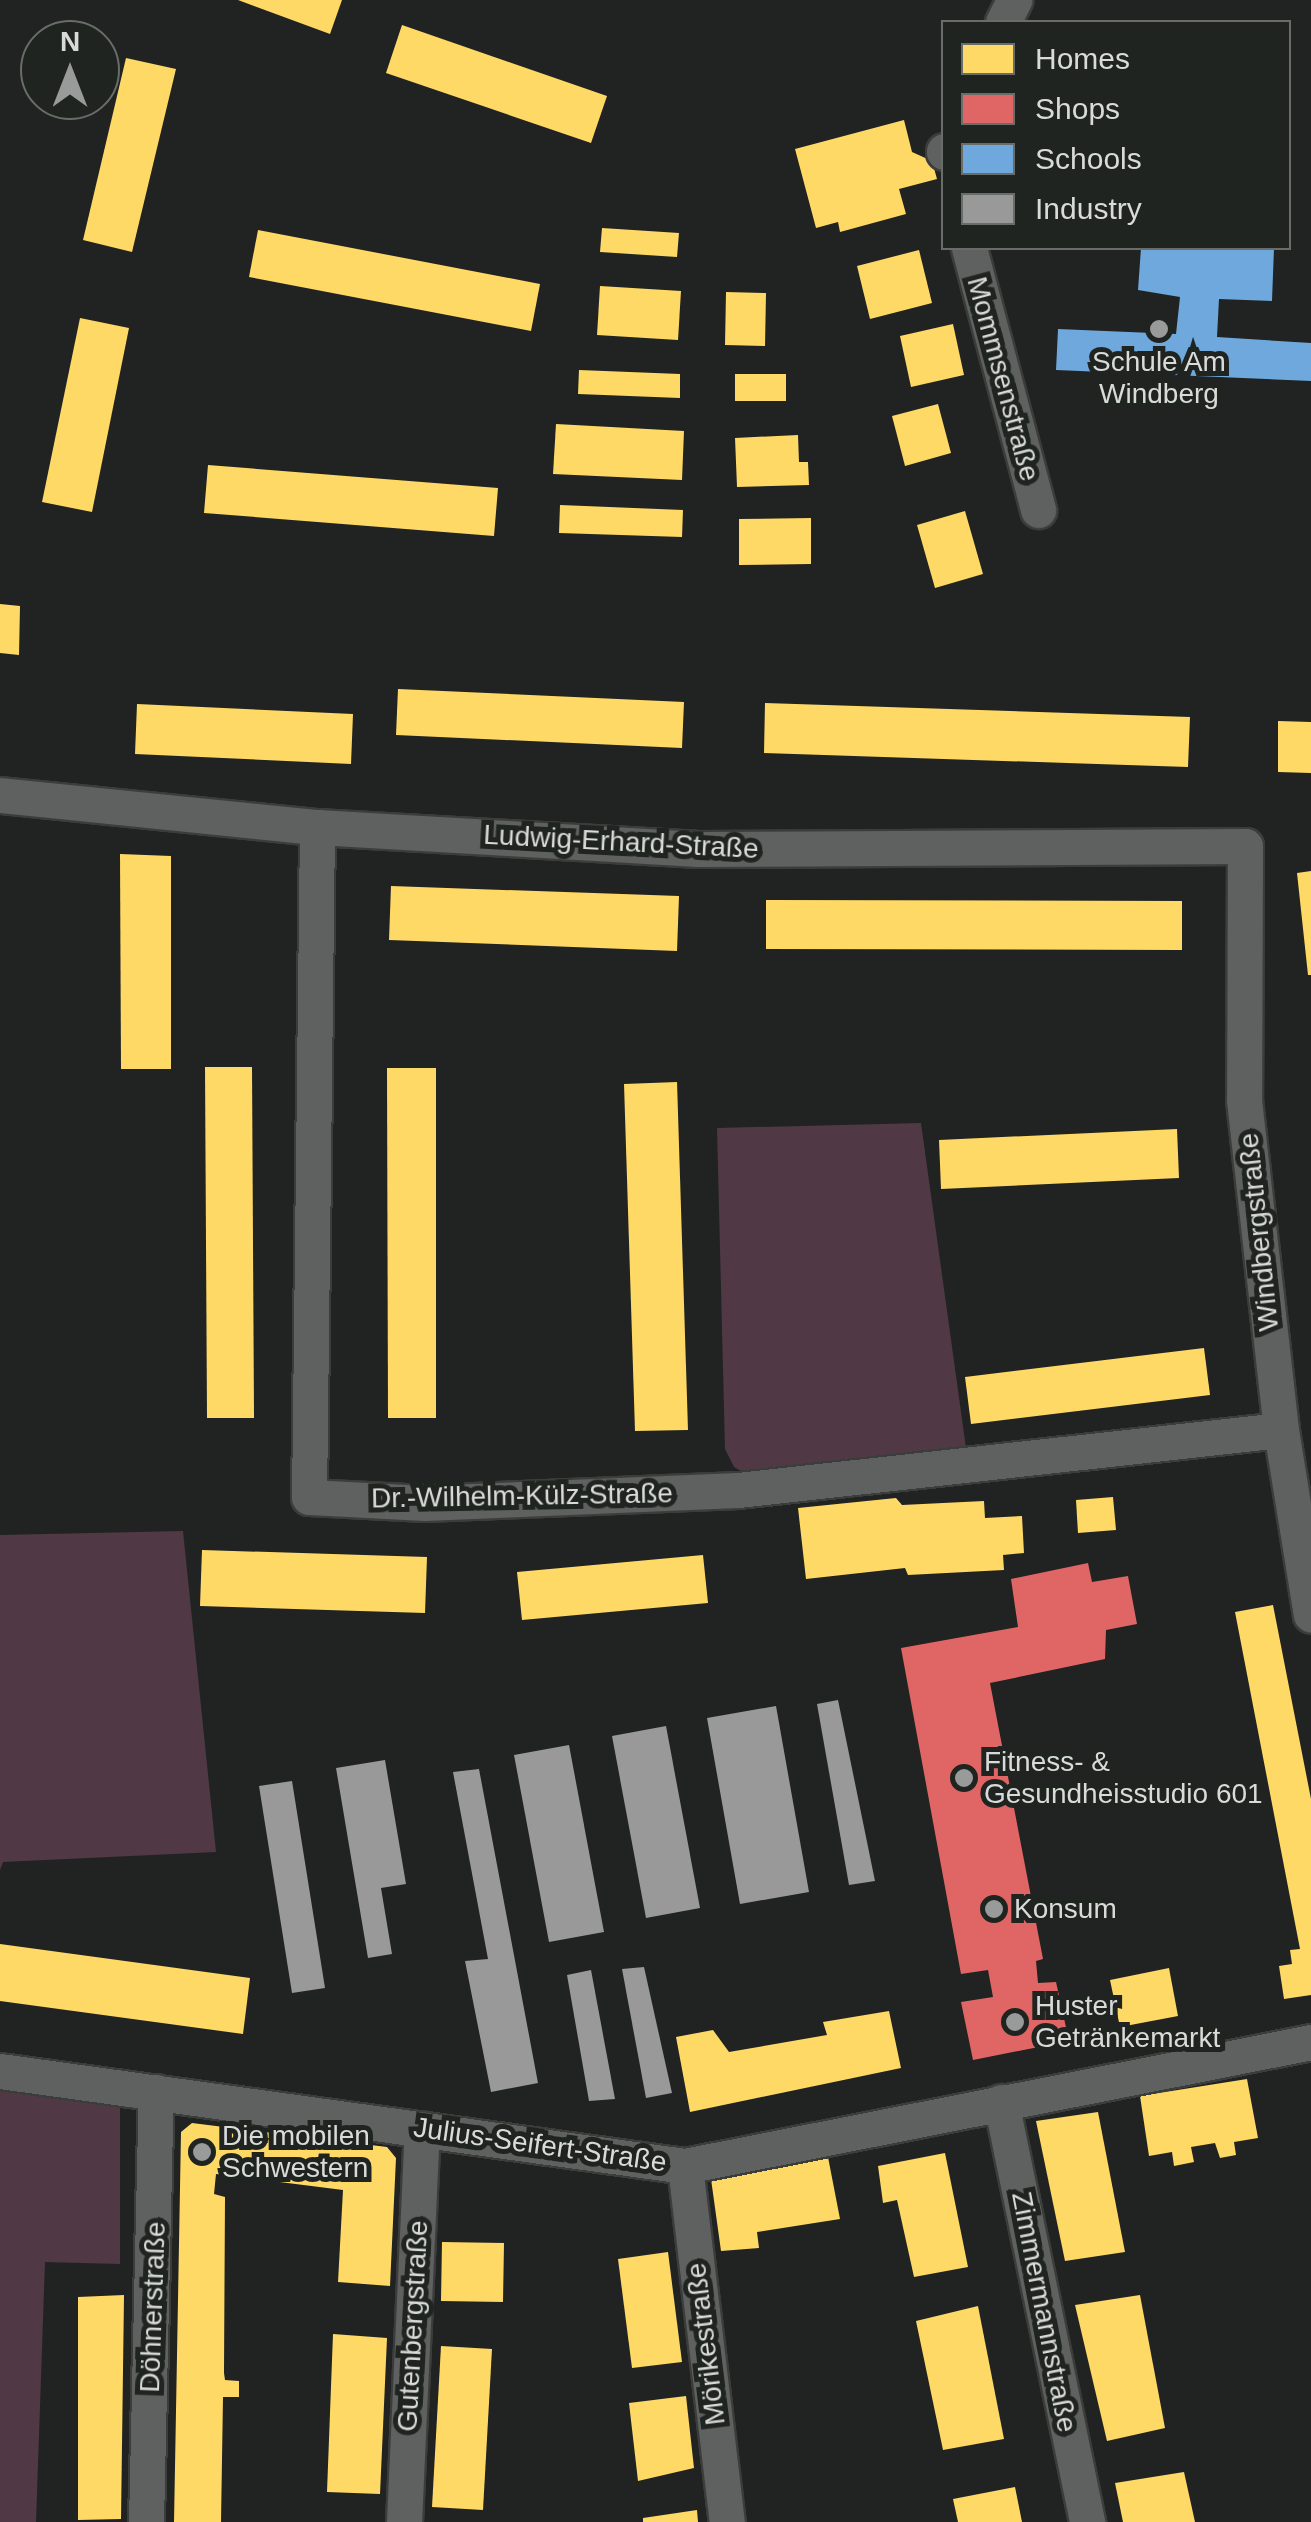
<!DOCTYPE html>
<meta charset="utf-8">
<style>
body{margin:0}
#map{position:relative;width:1311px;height:2522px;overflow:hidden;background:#202321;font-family:Arial,sans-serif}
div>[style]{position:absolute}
.green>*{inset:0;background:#503944}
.homes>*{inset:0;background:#ffd966}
.shops>*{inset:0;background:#e06666}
.schools>*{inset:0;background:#6fa8dc}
.industry>*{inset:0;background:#999}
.roads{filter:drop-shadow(2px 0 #3b3d3b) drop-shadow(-2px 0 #3b3d3b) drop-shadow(0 2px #3b3d3b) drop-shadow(0 -2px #3b3d3b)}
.street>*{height:35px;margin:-17.5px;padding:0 17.5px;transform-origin:17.5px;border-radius:17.5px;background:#5f6160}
.dots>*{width:28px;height:28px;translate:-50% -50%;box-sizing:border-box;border:5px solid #1f2420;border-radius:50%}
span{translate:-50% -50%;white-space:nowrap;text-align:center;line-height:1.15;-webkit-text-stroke:10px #1f2420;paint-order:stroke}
.poi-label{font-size:28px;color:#d8dbd9}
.left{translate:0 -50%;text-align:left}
.street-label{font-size:28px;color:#d8dbd9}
.legend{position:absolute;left:941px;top:20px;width:350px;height:230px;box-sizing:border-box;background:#1f2420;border:2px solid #696d6a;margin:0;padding:12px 18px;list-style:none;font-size:30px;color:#d8dbd9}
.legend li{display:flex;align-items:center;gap:20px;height:50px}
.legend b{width:50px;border:2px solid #696d6a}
.north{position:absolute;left:20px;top:20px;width:100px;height:100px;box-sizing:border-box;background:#1f2420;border:2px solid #696d6a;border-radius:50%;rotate:0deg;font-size:28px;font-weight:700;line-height:40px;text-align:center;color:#d8dbd9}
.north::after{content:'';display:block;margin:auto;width:35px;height:45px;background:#989b99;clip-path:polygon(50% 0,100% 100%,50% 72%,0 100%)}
</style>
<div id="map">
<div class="green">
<div style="clip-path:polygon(921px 1123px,966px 1448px,746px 1474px,734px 1467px,725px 1449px,717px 1128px)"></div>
<div style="clip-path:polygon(183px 1531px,216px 1852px,3px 1862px,0 1870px,0 1535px)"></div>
<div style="clip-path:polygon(0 2091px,120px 2103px,120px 2264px,45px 2262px,36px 2522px,0 2522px)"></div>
</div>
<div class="homes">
<div style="clip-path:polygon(238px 0,342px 0,330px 34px)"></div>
<div style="clip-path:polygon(402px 25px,607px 96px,591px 143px,386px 73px)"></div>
<div style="clip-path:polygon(126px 58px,176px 69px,132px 252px,83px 240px)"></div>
<div style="clip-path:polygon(904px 120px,912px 152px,932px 161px,937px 179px,899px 189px,906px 214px,840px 232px,838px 222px,816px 228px,795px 149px)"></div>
<div style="clip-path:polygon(602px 228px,679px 233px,677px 257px,600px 252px)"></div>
<div style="clip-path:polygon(258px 230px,540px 284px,531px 331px,249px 277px)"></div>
<div style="clip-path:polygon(919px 250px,932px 303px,870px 319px,857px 266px)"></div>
<div style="clip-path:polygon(600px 286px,681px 291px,678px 340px,597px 335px)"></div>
<div style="clip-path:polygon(726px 292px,766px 293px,765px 346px,725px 345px)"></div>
<div style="clip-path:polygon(80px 318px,129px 328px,92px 512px,42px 502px)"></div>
<div style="clip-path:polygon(953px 324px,964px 375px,911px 387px,900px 336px)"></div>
<div style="clip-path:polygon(579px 370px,680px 374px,680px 398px,578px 394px)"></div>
<div style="clip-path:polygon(735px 374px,786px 374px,786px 401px,735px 401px)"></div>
<div style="clip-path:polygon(938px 404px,951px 453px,905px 466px,892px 416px)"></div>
<div style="clip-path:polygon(556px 424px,684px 431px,682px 480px,553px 474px)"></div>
<div style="clip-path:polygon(798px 435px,799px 462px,808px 462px,809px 485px,737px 487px,735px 438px)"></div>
<div style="clip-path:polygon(208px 465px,498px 488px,494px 536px,204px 513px)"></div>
<div style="clip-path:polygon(560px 505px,683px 510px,682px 537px,559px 533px)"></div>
<div style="clip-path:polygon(965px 511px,983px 574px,935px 588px,917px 525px)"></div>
<div style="clip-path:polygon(811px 518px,811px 564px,739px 565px,739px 519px)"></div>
<div style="clip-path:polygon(0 604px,20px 606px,19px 655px,0 653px)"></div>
<div style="clip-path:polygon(398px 689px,684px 702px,682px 748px,396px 735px)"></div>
<div style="clip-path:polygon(765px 703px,1190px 717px,1188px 767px,764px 753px)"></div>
<div style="clip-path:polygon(137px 704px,353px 714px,351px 764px,135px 754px)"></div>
<div style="clip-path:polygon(1278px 721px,1311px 722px,1311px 773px,1278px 772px)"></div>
<div style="clip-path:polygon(120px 854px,171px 856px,171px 1069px,121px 1069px)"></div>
<div style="clip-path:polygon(1311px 871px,1311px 975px,1308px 975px,1297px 873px)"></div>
<div style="clip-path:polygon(391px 886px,679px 896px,677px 951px,389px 940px)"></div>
<div style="clip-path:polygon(766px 900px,1182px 901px,1182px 950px,766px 949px)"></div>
<div style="clip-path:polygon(205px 1067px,252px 1067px,254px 1418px,207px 1418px)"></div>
<div style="clip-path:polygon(387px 1068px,436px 1068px,436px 1418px,388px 1418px)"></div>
<div style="clip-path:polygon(677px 1082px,688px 1430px,635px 1431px,624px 1084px)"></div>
<div style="clip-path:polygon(1177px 1129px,1179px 1178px,941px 1189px,939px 1140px)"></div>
<div style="clip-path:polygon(1204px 1348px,1210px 1395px,971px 1424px,965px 1377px)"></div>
<div style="clip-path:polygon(1113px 1497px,1116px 1530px,1078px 1533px,1076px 1500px)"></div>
<div style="clip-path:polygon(896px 1498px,902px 1505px,984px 1501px,985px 1518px,1022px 1516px,1024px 1553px,1003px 1555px,1004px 1570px,908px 1575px,905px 1568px,806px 1579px,798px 1508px)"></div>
<div style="clip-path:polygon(202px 1550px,427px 1557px,425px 1613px,200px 1606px)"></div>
<div style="clip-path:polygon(703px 1555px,708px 1603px,522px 1620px,517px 1572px)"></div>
<div style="clip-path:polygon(1273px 1605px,1311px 1799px,1311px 1995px,1284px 1999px,1279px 1966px,1292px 1964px,1290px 1950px,1300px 1949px,1235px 1612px)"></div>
<div style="clip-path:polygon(0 1944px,250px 1978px,243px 2034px,0 2001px)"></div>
<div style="clip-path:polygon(1169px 1968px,1178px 2016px,1120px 2027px,1110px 1980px)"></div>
<div style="clip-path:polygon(889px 2011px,901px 2068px,690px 2112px,676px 2037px,713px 2030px,729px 2052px,827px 2035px,823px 2022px)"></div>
<div style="clip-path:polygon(1247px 2079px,1258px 2138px,1234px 2142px,1236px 2155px,1220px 2158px,1215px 2143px,1191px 2147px,1194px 2162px,1174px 2166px,1172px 2152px,1149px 2156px,1140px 2096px)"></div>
<div style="clip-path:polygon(1098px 2112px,1125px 2252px,1065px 2261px,1036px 2121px)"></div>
<div style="clip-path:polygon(192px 2123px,387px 2147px,396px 2158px,390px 2286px,338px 2282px,343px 2190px,216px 2174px,214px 2194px,225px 2197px,224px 2373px,225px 2380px,239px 2381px,239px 2397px,223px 2397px,221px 2522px,174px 2522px,181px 2132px)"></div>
<div style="clip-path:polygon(945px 2153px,968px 2267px,914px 2277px,897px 2200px,883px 2203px,878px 2166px)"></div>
<div style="clip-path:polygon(828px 2157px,840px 2219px,757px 2232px,759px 2248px,721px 2251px,711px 2179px)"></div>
<div style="clip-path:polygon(442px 2242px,504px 2243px,503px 2302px,441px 2301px)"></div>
<div style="clip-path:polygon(668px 2252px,682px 2362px,632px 2368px,618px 2259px)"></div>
<div style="clip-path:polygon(124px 2295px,121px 2519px,78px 2520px,78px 2297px)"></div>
<div style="clip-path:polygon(1140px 2295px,1165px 2428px,1107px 2441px,1075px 2305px)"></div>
<div style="clip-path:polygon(978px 2306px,1004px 2439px,943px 2450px,916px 2321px)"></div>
<div style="clip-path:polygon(333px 2334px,387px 2338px,380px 2494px,327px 2492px)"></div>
<div style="clip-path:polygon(441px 2346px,492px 2349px,483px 2510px,432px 2507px)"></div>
<div style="clip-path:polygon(686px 2396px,694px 2468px,638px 2481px,629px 2403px)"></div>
<div style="clip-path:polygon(1184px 2472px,1195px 2522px,1123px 2522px,1115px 2483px)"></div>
<div style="clip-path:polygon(1015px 2487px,1022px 2522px,958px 2522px,953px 2499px)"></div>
<div style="clip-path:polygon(697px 2510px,698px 2522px,643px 2522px,643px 2518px)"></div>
</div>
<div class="shops">
<div style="clip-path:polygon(1088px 1563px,1092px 1582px,1128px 1576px,1137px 1624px,1106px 1630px,1105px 1659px,990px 1683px,1043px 1959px,1036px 1961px,1038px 1983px,1056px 1982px,1069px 2041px,973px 2060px,961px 2002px,993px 1997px,988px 1970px,961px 1974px,901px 1648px,1018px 1627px,1011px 1579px)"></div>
</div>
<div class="schools">
<div style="clip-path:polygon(1141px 248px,1274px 248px,1272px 301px,1219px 299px,1217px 337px,1311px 343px,1311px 381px,1056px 370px,1058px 329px,1176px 334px,1180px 297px,1138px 290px)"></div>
</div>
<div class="industry">
<div style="clip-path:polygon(838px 1700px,875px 1881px,849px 1885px,817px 1704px)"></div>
<div style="clip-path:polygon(776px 1706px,809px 1892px,740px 1904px,707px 1718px)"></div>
<div style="clip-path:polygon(666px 1726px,700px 1908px,646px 1918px,612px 1736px)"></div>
<div style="clip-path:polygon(569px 1745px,604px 1932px,549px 1942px,514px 1755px)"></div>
<div style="clip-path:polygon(385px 1760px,406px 1884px,381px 1888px,392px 1954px,368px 1958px,336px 1768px)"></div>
<div style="clip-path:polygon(479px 1769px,538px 2083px,491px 2092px,465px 1961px,488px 1959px,453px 1772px)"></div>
<div style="clip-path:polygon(292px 1781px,325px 1988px,292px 1993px,259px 1786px)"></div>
<div style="clip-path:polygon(644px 1967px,672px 2093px,646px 2098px,622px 1969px)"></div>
<div style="clip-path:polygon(591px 1970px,615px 2099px,589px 2101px,567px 1975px)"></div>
</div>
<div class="roads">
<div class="street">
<div style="left:1003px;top:22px;width:25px;rotate:-63deg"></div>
<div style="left:944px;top:151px;width:1px;rotate:90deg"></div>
<div style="left:969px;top:248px;width:271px;rotate:75.2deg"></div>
<div style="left:0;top:795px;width:319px;rotate:5.8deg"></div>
<div style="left:317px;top:827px;width:382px;rotate:3.3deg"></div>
<div style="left:698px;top:849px;width:547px;rotate:-0.31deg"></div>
<div style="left:1245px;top:846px;width:254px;rotate:90.2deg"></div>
<div style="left:1244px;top:1100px;width:332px;rotate:83.6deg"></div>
<div style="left:1281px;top:1430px;width:187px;rotate:80.8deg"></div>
<div style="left:317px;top:827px;width:670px;rotate:90.68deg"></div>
<div style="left:309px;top:1497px;width:116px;rotate:3deg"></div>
<div style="left:425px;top:1503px;width:313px;rotate:-2.4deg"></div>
<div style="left:738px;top:1490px;width:546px;rotate:-6.31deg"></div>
<div style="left:0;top:2071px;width:692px;rotate:7.9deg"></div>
<div style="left:685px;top:2166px;width:638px;rotate:-11.2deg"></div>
<div style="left:1001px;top:2102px;width:429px;rotate:78.4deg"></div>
<div style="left:685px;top:2166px;width:358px;rotate:83.3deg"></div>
<div style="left:146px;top:2522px;width:430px;rotate:-88.7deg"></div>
<div style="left:404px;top:2522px;width:393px;rotate:-87.4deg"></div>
</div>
</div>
<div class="dots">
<div style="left:1159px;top:329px;background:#989b99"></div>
<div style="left:964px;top:1778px;background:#989b99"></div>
<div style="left:994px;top:1909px;background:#989b99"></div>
<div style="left:1015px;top:2022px;background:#989b99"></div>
<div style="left:202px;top:2152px;background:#989b99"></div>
</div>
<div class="poi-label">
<span style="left:1159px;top:378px">Schule Am<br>Windberg</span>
<span class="left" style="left:984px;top:1778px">Fitness- &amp;<br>Gesundheisstudio 601</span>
<span class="left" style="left:1014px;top:1909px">Konsum</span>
<span class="left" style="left:1035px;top:2022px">Huster<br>Getränkemarkt</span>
<span class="left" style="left:222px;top:2152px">Die mobilen<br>Schwestern</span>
</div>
<div class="street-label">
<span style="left:1003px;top:379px;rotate:75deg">Mommsenstraße</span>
<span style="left:621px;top:842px;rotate:3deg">Ludwig-Erhard-Straße</span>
<span style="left:1259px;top:1232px;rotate:-96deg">Windbergstraße</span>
<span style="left:522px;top:1496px;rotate:-1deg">Dr.-Wilhelm-Külz-Straße</span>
<span style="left:540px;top:2145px;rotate:8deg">Julius-Seifert-Straße</span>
<span style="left:153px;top:2307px;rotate:-88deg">Döhnerstraße</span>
<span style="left:1044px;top:2312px;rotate:79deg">Zimmermannstraße</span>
<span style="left:413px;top:2326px;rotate:-87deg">Gutenbergstraße</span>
<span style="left:706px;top:2344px;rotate:-97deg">Mörikestraße</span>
</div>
<ul class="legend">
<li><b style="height:28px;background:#ffd966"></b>Homes</li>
<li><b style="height:28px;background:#e06666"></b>Shops</li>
<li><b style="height:28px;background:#6fa8dc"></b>Schools</li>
<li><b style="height:28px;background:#999"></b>Industry</li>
</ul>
<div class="north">N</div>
</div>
